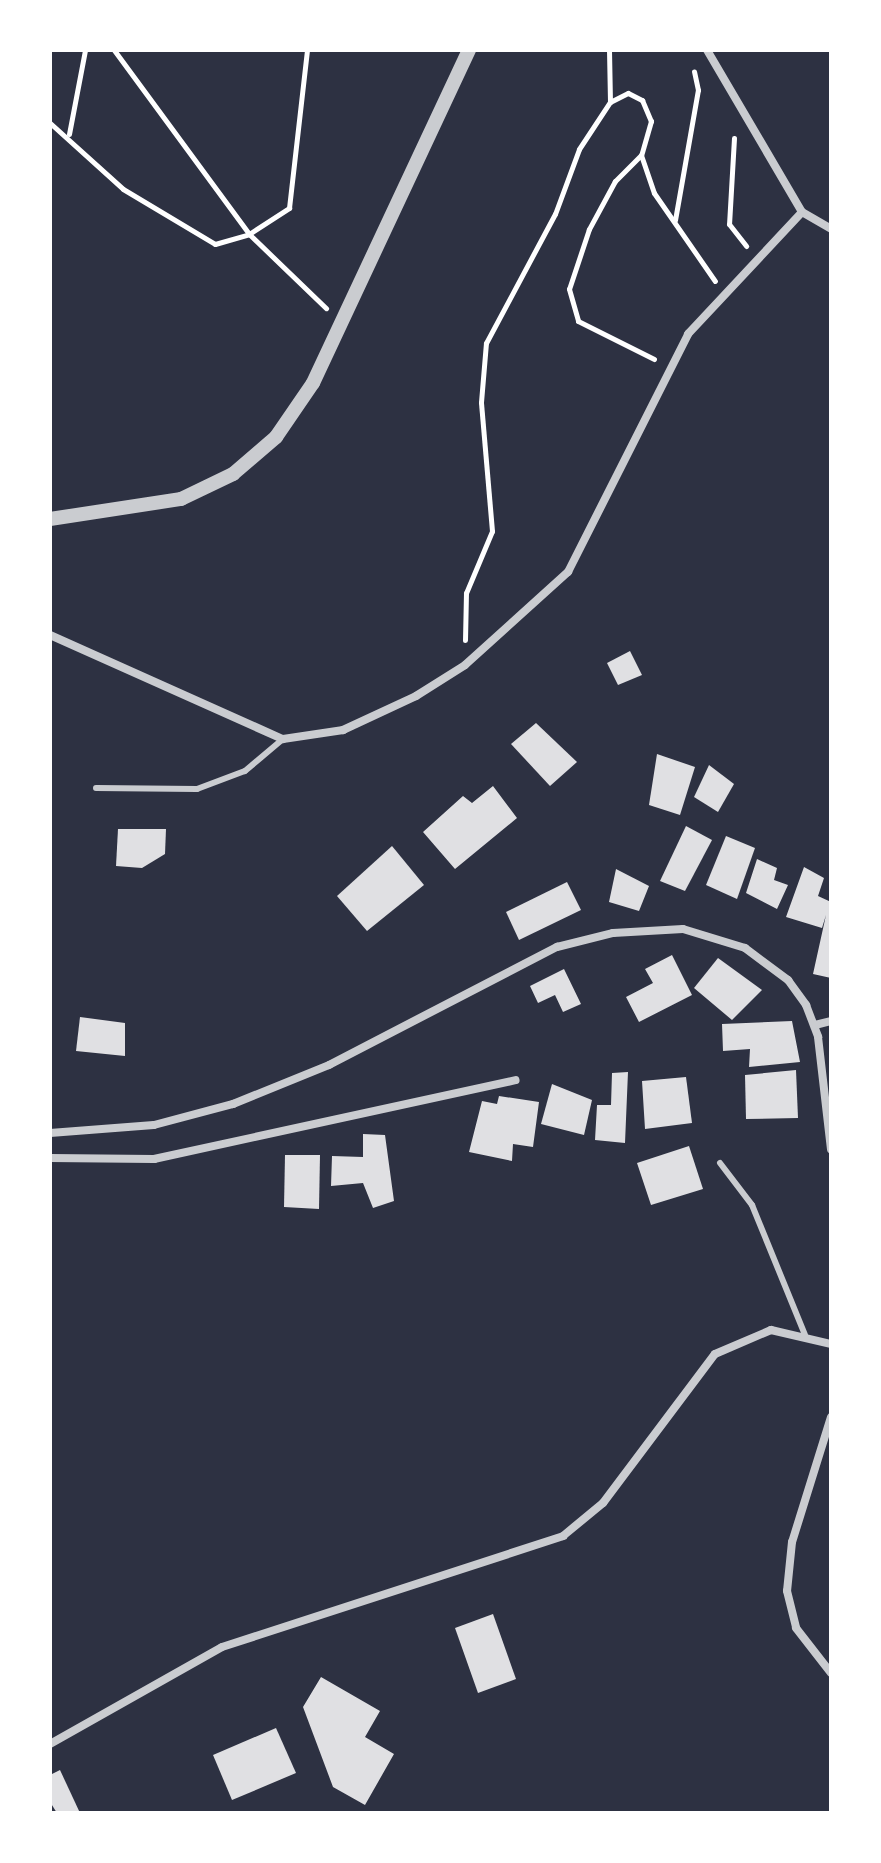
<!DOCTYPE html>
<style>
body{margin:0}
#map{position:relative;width:881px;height:1863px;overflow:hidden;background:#2d3142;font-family:"Open Sans",sans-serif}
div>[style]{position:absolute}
.building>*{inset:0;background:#e0e0e3}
.path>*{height:5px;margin:-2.5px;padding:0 2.5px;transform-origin:2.5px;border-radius:2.5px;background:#fff}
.service>*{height:6px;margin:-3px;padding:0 3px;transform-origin:3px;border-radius:3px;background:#caccd0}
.minor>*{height:8px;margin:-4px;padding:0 4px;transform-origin:4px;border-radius:4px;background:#caccd0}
.tertiary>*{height:14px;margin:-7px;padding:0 7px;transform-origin:7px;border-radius:7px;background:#caccd0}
span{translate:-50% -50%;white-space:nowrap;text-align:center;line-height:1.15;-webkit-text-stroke:8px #fff;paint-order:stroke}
.frame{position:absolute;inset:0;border:52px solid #fff;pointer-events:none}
</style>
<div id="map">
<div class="building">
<div style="clip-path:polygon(630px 651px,642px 675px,618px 685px,607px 663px)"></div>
<div style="clip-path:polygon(536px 723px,577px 762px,550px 786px,511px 744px)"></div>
<div style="clip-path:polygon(657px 754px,695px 767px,680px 815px,649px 805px)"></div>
<div style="clip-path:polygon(709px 765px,734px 784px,718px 812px,694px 797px)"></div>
<div style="clip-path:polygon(493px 786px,517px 818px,455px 869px,423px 832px,463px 796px,472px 803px)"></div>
<div style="clip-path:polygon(686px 826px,712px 840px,685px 891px,660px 881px)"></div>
<div style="clip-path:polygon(118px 829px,166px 829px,165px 854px,142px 868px,116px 866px)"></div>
<div style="clip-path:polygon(726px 836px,755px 848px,737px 899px,706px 885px)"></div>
<div style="clip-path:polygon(392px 846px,424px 885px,367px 931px,337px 896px)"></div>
<div style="clip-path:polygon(757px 859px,777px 868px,774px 880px,788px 885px,777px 909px,746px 893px)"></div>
<div style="clip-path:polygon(804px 867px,824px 878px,818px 896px,831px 902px,831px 978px,813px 974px,826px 915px,822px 928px,786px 917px)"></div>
<div style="clip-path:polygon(616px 869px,649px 886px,639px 911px,609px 902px)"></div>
<div style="clip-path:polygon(567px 882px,581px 910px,519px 940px,506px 912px)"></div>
<div style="clip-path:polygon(672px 955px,692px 995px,639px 1022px,626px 997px,653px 983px,645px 969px)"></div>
<div style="clip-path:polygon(718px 958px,762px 990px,732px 1020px,694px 988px)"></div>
<div style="clip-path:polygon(564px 969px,581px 1004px,563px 1012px,555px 995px,538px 1003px,530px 986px)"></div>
<div style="clip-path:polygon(80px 1017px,125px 1023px,125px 1056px,76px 1051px)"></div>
<div style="clip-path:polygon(792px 1021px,800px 1062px,749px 1067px,750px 1049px,723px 1051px,722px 1024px)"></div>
<div style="clip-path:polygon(796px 1070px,798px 1118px,746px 1119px,745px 1075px)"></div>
<div style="clip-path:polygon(628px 1072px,625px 1143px,595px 1140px,597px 1105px,611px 1105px,612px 1073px)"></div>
<div style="clip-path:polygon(686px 1077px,692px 1123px,645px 1129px,642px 1081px)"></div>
<div style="clip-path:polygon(552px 1084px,592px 1100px,584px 1135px,541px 1124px)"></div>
<div style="clip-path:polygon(499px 1096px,539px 1102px,533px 1147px,513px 1144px,512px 1161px,469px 1152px,482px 1101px,497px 1104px)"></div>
<div style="clip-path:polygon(363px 1134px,385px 1135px,394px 1201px,373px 1208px,363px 1183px,331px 1186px,332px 1156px,363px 1157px)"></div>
<div style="clip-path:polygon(689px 1146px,703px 1189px,651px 1205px,637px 1163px)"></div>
<div style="clip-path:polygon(285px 1155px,320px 1155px,319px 1209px,284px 1207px)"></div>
<div style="clip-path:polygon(493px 1614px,516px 1679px,478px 1693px,455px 1628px)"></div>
<div style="clip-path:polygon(321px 1677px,380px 1711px,365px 1737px,394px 1754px,365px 1805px,333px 1787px,303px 1707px)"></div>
<div style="clip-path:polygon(276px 1728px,296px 1773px,232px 1800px,213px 1755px)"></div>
<div style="clip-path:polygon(60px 1770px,80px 1813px,57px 1813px,50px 1802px,50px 1775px)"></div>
</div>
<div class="path">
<div style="left:114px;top:50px;width:228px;rotate:53.7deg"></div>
<div style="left:249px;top:234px;width:107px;rotate:43.9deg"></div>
<div style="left:610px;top:102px;width:20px;rotate:-27deg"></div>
<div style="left:628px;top:93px;width:16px;rotate:27deg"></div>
<div style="left:642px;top:100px;width:23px;rotate:67deg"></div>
<div style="left:651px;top:121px;width:35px;rotate:106deg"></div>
<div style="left:641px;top:155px;width:37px;rotate:135deg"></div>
<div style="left:615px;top:181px;width:55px;rotate:118.4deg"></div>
<div style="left:589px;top:229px;width:63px;rotate:108.4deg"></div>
<div style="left:569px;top:289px;width:33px;rotate:74deg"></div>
<div style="left:578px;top:321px;width:85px;rotate:26.6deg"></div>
<div style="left:50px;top:123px;width:98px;rotate:42.1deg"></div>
<div style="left:123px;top:189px;width:107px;rotate:30.9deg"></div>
<div style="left:215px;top:244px;width:35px;rotate:-16deg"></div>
<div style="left:249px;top:234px;width:48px;rotate:-33deg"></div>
<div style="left:289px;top:208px;width:159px;rotate:-83.5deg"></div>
<div style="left:69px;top:134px;width:86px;rotate:-79.2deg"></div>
<div style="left:734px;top:138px;width:86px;rotate:93.3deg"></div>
<div style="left:729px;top:224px;width:28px;rotate:52deg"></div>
<div style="left:641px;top:155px;width:40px;rotate:71.1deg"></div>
<div style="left:654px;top:193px;width:107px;rotate:55.3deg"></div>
<div style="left:675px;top:220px;width:132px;rotate:-80deg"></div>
<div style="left:698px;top:90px;width:19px;rotate:-102deg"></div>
<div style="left:465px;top:640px;width:47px;rotate:-88.8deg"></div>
<div style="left:466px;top:593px;width:67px;rotate:-67.2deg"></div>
<div style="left:492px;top:531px;width:129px;rotate:-94.9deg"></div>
<div style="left:481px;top:402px;width:59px;rotate:-85.2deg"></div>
<div style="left:486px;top:343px;width:146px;rotate:-61.9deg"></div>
<div style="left:555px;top:214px;width:69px;rotate:-69.7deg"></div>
<div style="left:579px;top:149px;width:56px;rotate:-56.6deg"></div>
<div style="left:610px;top:102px;width:52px;rotate:-91.1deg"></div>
</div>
<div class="service">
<div style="left:96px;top:788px;width:101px;rotate:0.6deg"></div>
<div style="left:197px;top:789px;width:51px;rotate:-20.6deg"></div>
<div style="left:245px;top:771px;width:50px;rotate:-40.1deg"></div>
<div style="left:720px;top:1163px;width:53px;rotate:52.7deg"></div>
<div style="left:752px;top:1205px;width:140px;rotate:67.8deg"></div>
</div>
<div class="minor">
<div style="left:707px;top:50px;width:188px;rotate:59.6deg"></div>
<div style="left:802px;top:212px;width:34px;rotate:30deg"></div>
<div style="left:50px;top:635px;width:255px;rotate:24.1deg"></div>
<div style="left:283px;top:739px;width:61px;rotate:-8.5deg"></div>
<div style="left:343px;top:730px;width:81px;rotate:-25deg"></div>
<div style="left:416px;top:696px;width:58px;rotate:-32.3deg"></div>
<div style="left:465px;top:665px;width:139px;rotate:-42.1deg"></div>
<div style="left:568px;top:572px;width:267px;rotate:-63.2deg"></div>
<div style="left:688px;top:334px;width:167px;rotate:-46.9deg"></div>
<div style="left:815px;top:1025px;width:16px;rotate:-14deg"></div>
<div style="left:50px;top:1133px;width:104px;rotate:-4.4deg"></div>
<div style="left:154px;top:1125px;width:82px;rotate:-14.9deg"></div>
<div style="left:233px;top:1104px;width:104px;rotate:-22.1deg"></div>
<div style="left:329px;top:1065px;width:257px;rotate:-27.4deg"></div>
<div style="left:557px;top:947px;width:58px;rotate:-14deg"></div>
<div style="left:613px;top:933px;width:70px;rotate:-3.3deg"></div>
<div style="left:683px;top:929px;width:65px;rotate:17deg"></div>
<div style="left:745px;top:948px;width:54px;rotate:36.7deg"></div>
<div style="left:788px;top:980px;width:31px;rotate:54deg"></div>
<div style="left:806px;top:1005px;width:34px;rotate:69deg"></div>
<div style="left:818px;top:1037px;width:113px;rotate:83.4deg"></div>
<div style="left:50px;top:1158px;width:104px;rotate:0.6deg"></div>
<div style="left:154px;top:1159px;width:370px;rotate:-12.3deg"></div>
<div style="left:831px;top:1417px;width:131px;rotate:107.3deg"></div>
<div style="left:792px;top:1542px;width:49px;rotate:95.8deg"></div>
<div style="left:787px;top:1591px;width:38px;rotate:76deg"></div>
<div style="left:796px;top:1628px;width:57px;rotate:52.1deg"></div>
<div style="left:50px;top:1744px;width:197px;rotate:-29.4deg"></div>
<div style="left:222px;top:1647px;width:359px;rotate:-18deg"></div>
<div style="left:563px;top:1536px;width:52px;rotate:-39.5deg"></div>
<div style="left:603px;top:1503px;width:186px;rotate:-53.1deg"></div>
<div style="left:715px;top:1354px;width:61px;rotate:-23.2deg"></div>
<div style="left:771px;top:1330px;width:62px;rotate:13.1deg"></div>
</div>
<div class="tertiary">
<div style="left:50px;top:519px;width:133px;rotate:-8.7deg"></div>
<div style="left:181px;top:499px;width:58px;rotate:-25.7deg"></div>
<div style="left:233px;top:474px;width:57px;rotate:-40.7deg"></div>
<div style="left:276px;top:437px;width:65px;rotate:-55.6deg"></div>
<div style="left:313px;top:383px;width:368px;rotate:-64.9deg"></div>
</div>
<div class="frame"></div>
</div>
